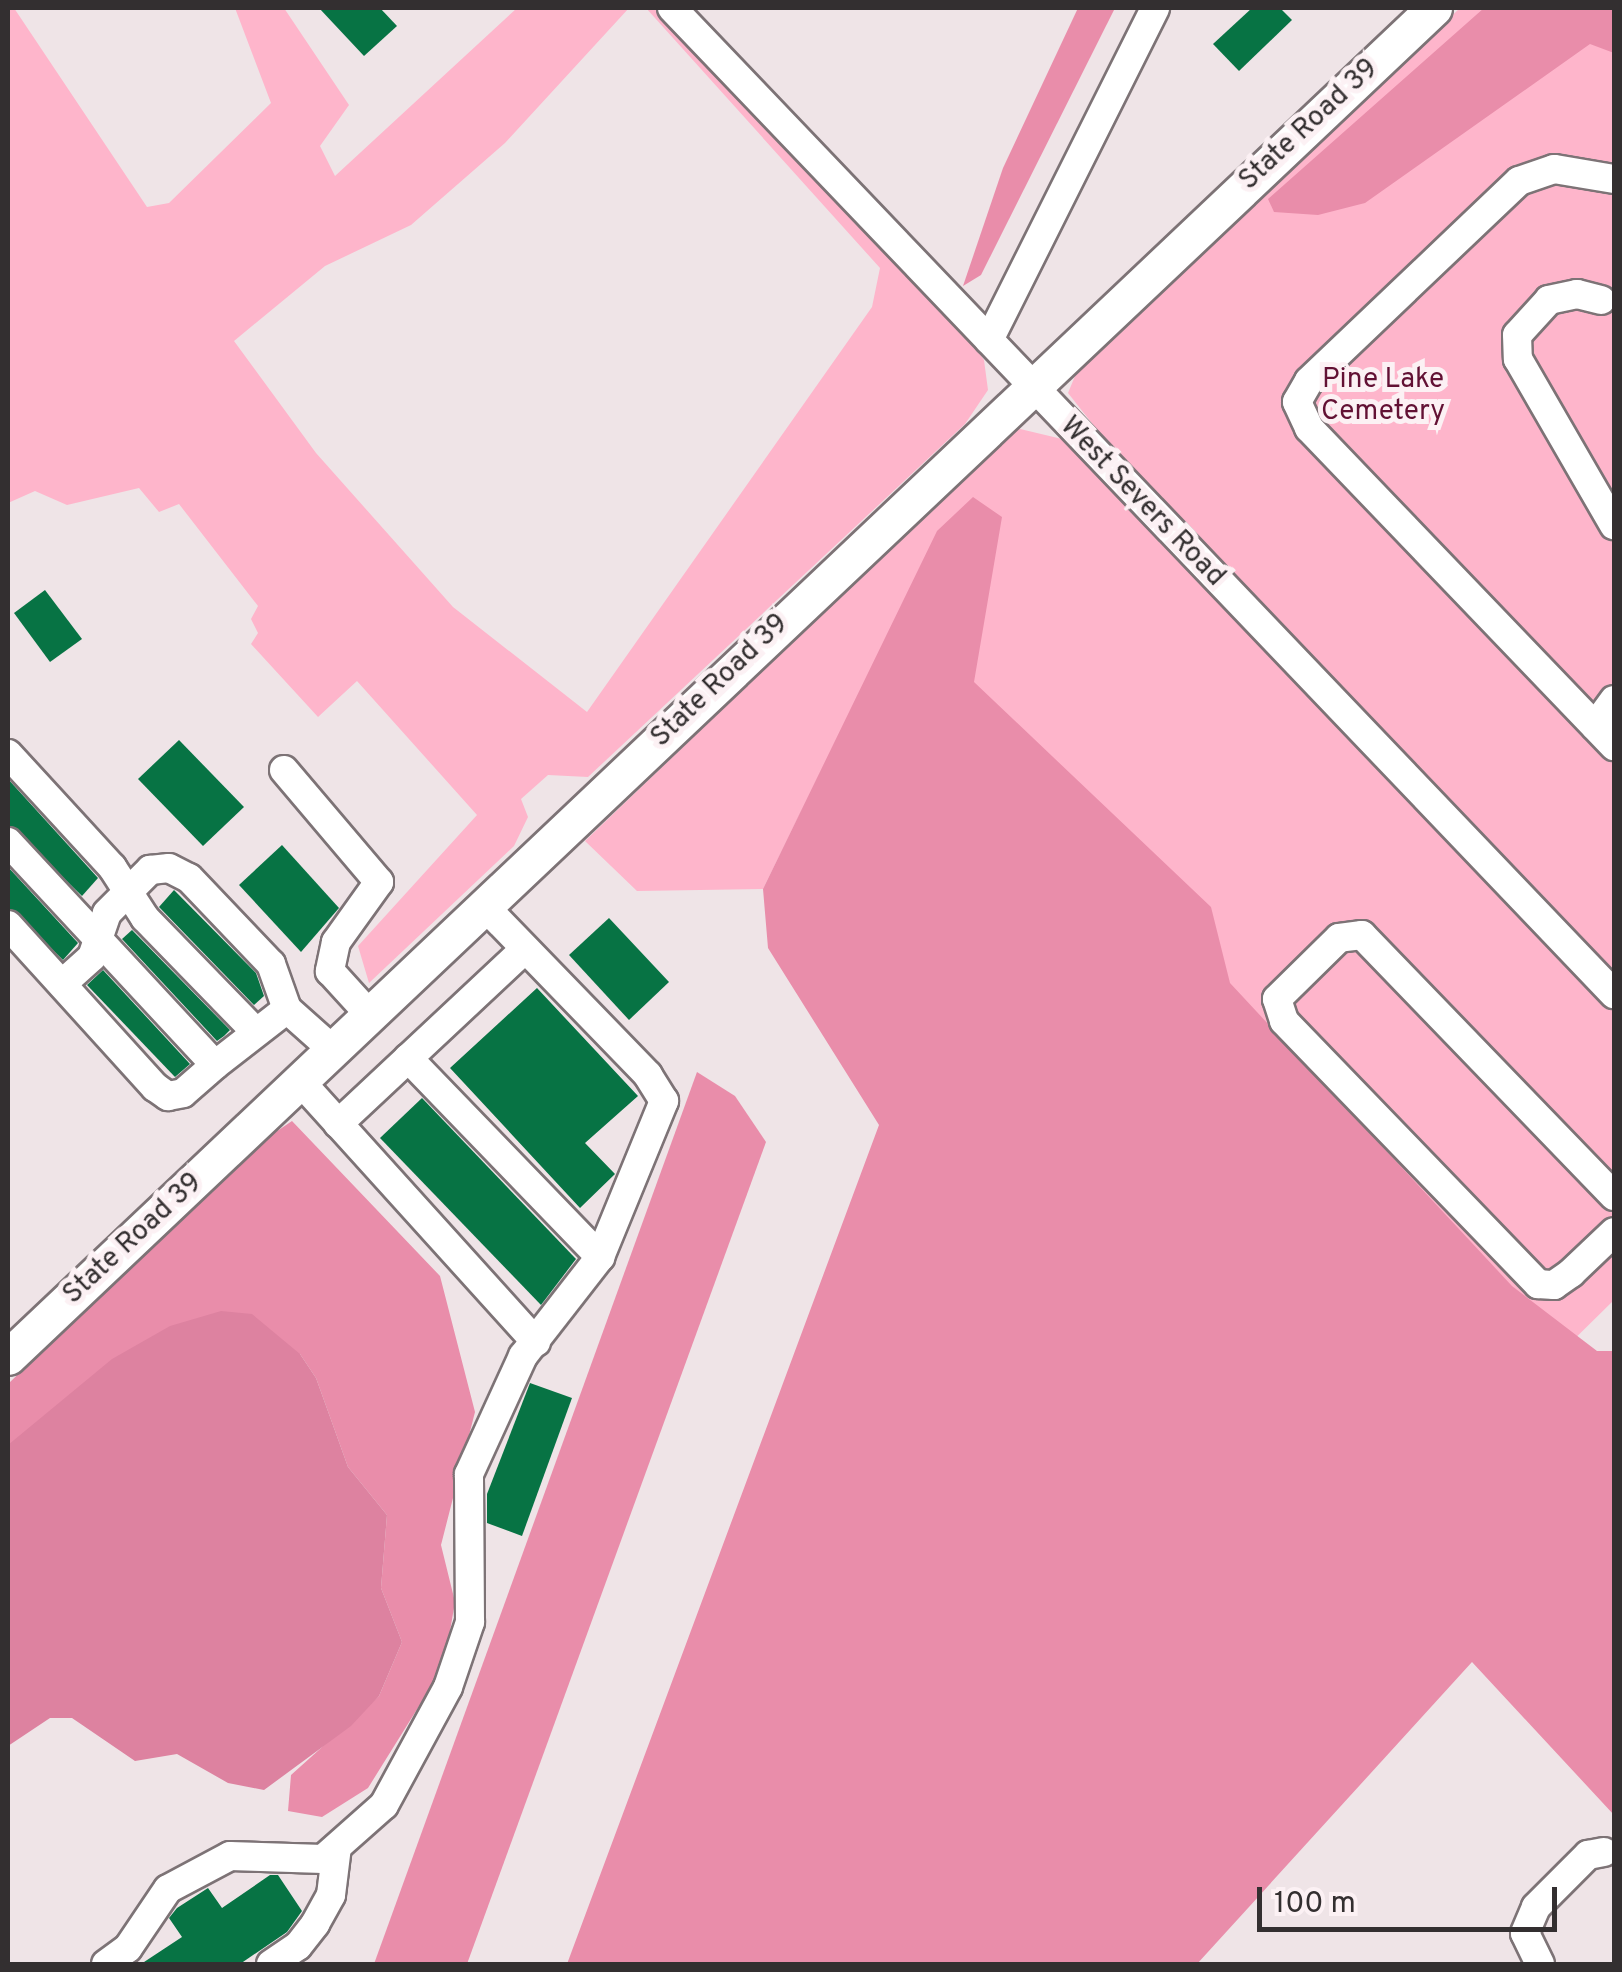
<!DOCTYPE html>
<style>
body{margin:0}
#map{position:relative;width:1622px;height:1972px;overflow:hidden;background:#efe4e7;font-family:Overpass,sans-serif}
div>[style]{position:absolute}
.green>*{inset:0;background:#feb5cb}
.forest>*{inset:0;background:#e98daa}
.water>*{inset:0;background:#dd82a0}
.building>*{inset:0;background:#077344}
.roads{filter:drop-shadow(2px 0 #7d7376) drop-shadow(-2px 0 #7d7376) drop-shadow(0 2px #7d7376) drop-shadow(0 -2px #7d7376)}
.minor>*{height:28px;margin:-14px;padding:0 14px;transform-origin:14px;border-radius:14px;background:#fff}
.major>*{height:35px;margin:-17.5px;padding:0 17.5px;transform-origin:17.5px;border-radius:17.5px;background:#fff}
span{translate:-50% -50%;white-space:nowrap;text-align:center;line-height:1.15;-webkit-text-stroke:10px #fcf1f4;paint-order:stroke}
.street-label{font-size:28px;color:#332f30}
.park-label{font-size:28px;color:#621134}
.frame{position:absolute;inset:0;border:10px solid #332f30;pointer-events:none}
.scale{position:absolute;left:1257px;top:1887px;width:300px;height:45px;box-sizing:border-box;border:5px solid #332f30;border-top:0;padding-left:12px;font-size:30px;line-height:35px;white-space:nowrap;color:#332f30;-webkit-text-stroke:8px #fcf1f4;paint-order:stroke}
</style>
<div id="map">
<div class="green">
<div style="clip-path:polygon(8px 8px,14px 8px,147px 207px,169px 203px,271px 103px,235px 8px,284px 8px,349px 105px,320px 146px,335px 176px,517px 8px,629px 8px,505px 143px,411px 225px,325px 266px,234px 341px,316px 453px,453px 607px,587px 712px,872px 307px,880px 268px,646px 8px,657px 8px,965px 332px,984px 360px,988px 390px,965px 424px,588px 777px,548px 775px,521px 799px,528px 817px,514px 846px,369px 983px,358px 946px,477px 815px,357px 681px,318px 717px,251px 644px,258px 633px,251px 619px,258px 606px,179px 504px,159px 512px,139px 488px,67px 505px,35px 491px,8px 503px)"></div>
<div style="clip-path:polygon(1460px 8px,1614px 8px,1614px 975px,1106px 441px,1068px 393px,1080px 364px)"></div>
<div style="clip-path:polygon(1016px 428px,1062px 439px,1614px 1011px,1614px 1300px,1549px 1364px,875px 661px,763px 889px,637px 891px,585px 841px)"></div>
</div>
<div class="forest">
<div style="clip-path:polygon(1078px 8px,1115px 8px,981px 275px,963px 286px,1003px 168px)"></div>
<div style="clip-path:polygon(1484px 8px,1614px 8px,1614px 53px,1590px 44px,1365px 203px,1318px 215px,1274px 212px,1268px 199px)"></div>
<div style="clip-path:polygon(973px 497px,1002px 517px,974px 682px,1211px 907px,1230px 983px,1512px 1286px,1597px 1351px,1614px 1351px,1614px 1815px,1472px 1662px,1197px 1964px,567px 1964px,879px 1125px,768px 948px,763px 889px,937px 531px)"></div>
<div style="clip-path:polygon(697px 1072px,735px 1096px,766px 1142px,467px 1964px,374px 1964px)"></div>
<div style="clip-path:polygon(292px 1121px,440px 1276px,475px 1412px,441px 1545px,455px 1602px,444px 1666px,368px 1788px,322px 1817px,288px 1811px,291px 1775px,379px 1696px,402px 1642px,381px 1588px,387px 1515px,348px 1467px,316px 1378px,300px 1354px,8px 1445px,8px 1384px,249px 1150px)"></div>
</div>
<div class="water">
<div style="clip-path:polygon(221px 1311px,252px 1314px,300px 1354px,316px 1378px,348px 1467px,387px 1515px,381px 1588px,402px 1642px,379px 1696px,351px 1726px,264px 1790px,228px 1783px,177px 1754px,135px 1761px,72px 1718px,50px 1718px,8px 1746px,8px 1445px,112px 1359px,170px 1326px)"></div>
</div>
<div class="building">
<div style="clip-path:polygon(319px 8px,380px 8px,397px 26px,364px 56px)"></div>
<div style="clip-path:polygon(1252px 8px,1280px 8px,1292px 20px,1239px 71px,1213px 44px)"></div>
<div style="clip-path:polygon(45px 590px,82px 639px,50px 662px,14px 613px)"></div>
<div style="clip-path:polygon(179px 740px,244px 807px,203px 846px,138px 779px)"></div>
<div style="clip-path:polygon(8px 779px,98px 878px,82px 896px,8px 824px)"></div>
<div style="clip-path:polygon(282px 845px,339px 908px,301px 952px,239px 885px)"></div>
<div style="clip-path:polygon(8px 867px,78px 943px,63px 960px,8px 907px)"></div>
<div style="clip-path:polygon(174px 890px,256px 973px,264px 996px,254px 1005px,159px 907px)"></div>
<div style="clip-path:polygon(609px 918px,669px 982px,629px 1020px,569px 955px)"></div>
<div style="clip-path:polygon(132px 930px,230px 1030px,224px 1036px,217px 1041px,122px 939px)"></div>
<div style="clip-path:polygon(103px 970px,190px 1064px,175px 1077px,87px 985px)"></div>
<div style="clip-path:polygon(537px 988px,638px 1096px,585px 1143px,615px 1174px,580px 1208px,450px 1068px)"></div>
<div style="clip-path:polygon(422px 1098px,576px 1259px,541px 1305px,380px 1138px)"></div>
<div style="clip-path:polygon(530px 1383px,572px 1398px,522px 1536px,487px 1523px,487px 1494px)"></div>
<div style="clip-path:polygon(270px 1875px,278px 1875px,302px 1911px,287px 1932px,240px 1964px,141px 1964px,182px 1937px,169px 1918px,177px 1908px,208px 1888px,222px 1908px)"></div>
</div>
<div class="roads">
<div class="minor">
<div style="left:672px;top:8px;width:1364px;rotate:46.31deg"></div>
<div style="left:1614px;top:179px;width:61px;rotate:-170.5deg"></div>
<div style="left:1554px;top:169px;width:37px;rotate:161deg"></div>
<div style="left:1519px;top:181px;width:290px;rotate:136.4deg"></div>
<div style="left:1309px;top:381px;width:24px;rotate:120deg"></div>
<div style="left:1297px;top:402px;width:29px;rotate:65deg"></div>
<div style="left:1309px;top:428px;width:441px;rotate:46.2deg"></div>
<div style="left:1601px;top:300px;width:25px;rotate:-166deg"></div>
<div style="left:1577px;top:294px;width:29px;rotate:168deg"></div>
<div style="left:1549px;top:300px;width:47px;rotate:132.4deg"></div>
<div style="left:1517px;top:335px;width:24px;rotate:88deg"></div>
<div style="left:1518px;top:359px;width:192px;rotate:60deg"></div>
<div style="left:989px;top:340px;width:371px;rotate:-63.4deg"></div>
<div style="left:1595px;top:726px;width:32px;rotate:-54deg"></div>
<div style="left:8px;top:754px;width:154px;rotate:47.4deg"></div>
<div style="left:112px;top:867px;width:61px;rotate:57.1deg"></div>
<div style="left:145px;top:918px;width:159px;rotate:45.8deg"></div>
<div style="left:284px;top:770px;width:147px;rotate:49.7deg"></div>
<div style="left:379px;top:882px;width:74px;rotate:125.6deg"></div>
<div style="left:336px;top:942px;width:30px;rotate:102deg"></div>
<div style="left:330px;top:971px;width:59px;rotate:47.7deg"></div>
<div style="left:8px;top:842px;width:304px;rotate:47.1deg"></div>
<div style="left:215px;top:1065px;width:91px;rotate:-37.9deg"></div>
<div style="left:287px;top:1009px;width:62px;rotate:41.7deg"></div>
<div style="left:8px;top:925px;width:219px;rotate:47.8deg"></div>
<div style="left:155px;top:1087px;width:16px;rotate:35deg"></div>
<div style="left:168px;top:1096px;width:15px;rotate:-11deg"></div>
<div style="left:183px;top:1093px;width:43px;rotate:-41.2deg"></div>
<div style="left:62px;top:984px;width:40px;rotate:-42deg"></div>
<div style="left:92px;top:957px;width:46px;rotate:-71.2deg"></div>
<div style="left:107px;top:913px;width:61px;rotate:-45deg"></div>
<div style="left:150px;top:870px;width:19px;rotate:-6deg"></div>
<div style="left:169px;top:868px;width:22px;rotate:27deg"></div>
<div style="left:189px;top:878px;width:119px;rotate:46.4deg"></div>
<div style="left:271px;top:964px;width:48px;rotate:70.4deg"></div>
<div style="left:408px;top:1058px;width:277px;rotate:46deg"></div>
<div style="left:300px;top:1081px;width:352px;rotate:47.9deg"></div>
<div style="left:338px;top:1124px;width:256px;rotate:-43.1deg"></div>
<div style="left:1614px;top:1196px;width:363px;rotate:-134deg"></div>
<div style="left:1362px;top:935px;width:23px;rotate:173deg"></div>
<div style="left:1339px;top:938px;width:87px;rotate:135.5deg"></div>
<div style="left:1277px;top:999px;width:23px;rotate:72deg"></div>
<div style="left:1284px;top:1021px;width:366px;rotate:46deg"></div>
<div style="left:1538px;top:1284px;width:16px;rotate:4deg"></div>
<div style="left:1554px;top:1285px;width:21px;rotate:-35deg"></div>
<div style="left:1571px;top:1273px;width:59px;rotate:-43.6deg"></div>
<div style="left:106px;top:1964px;width:27px;rotate:-36deg"></div>
<div style="left:128px;top:1948px;width:71px;rotate:-55.9deg"></div>
<div style="left:168px;top:1889px;width:70px;rotate:-28deg"></div>
<div style="left:230px;top:1856px;width:93px;rotate:1.8deg"></div>
<div style="left:323px;top:1859px;width:81px;rotate:-41.5deg"></div>
<div style="left:384px;top:1805px;width:134px;rotate:-61.5deg"></div>
<div style="left:448px;top:1687px;width:69px;rotate:-71.3deg"></div>
<div style="left:470px;top:1622px;width:148px;rotate:-90.4deg"></div>
<div style="left:469px;top:1474px;width:130px;rotate:-65.4deg"></div>
<div style="left:523px;top:1356px;width:125px;rotate:-52.1deg"></div>
<div style="left:600px;top:1257px;width:169px;rotate:-67.7deg"></div>
<div style="left:664px;top:1101px;width:31px;rotate:-122deg"></div>
<div style="left:648px;top:1075px;width:235px;rotate:-134.1deg"></div>
<div style="left:271px;top:1964px;width:32px;rotate:-34deg"></div>
<div style="left:298px;top:1946px;width:28px;rotate:-52deg"></div>
<div style="left:315px;top:1924px;width:33px;rotate:-61deg"></div>
<div style="left:331px;top:1895px;width:48px;rotate:-82.9deg"></div>
<div style="left:1540px;top:1964px;width:34px;rotate:-116deg"></div>
<div style="left:1525px;top:1933px;width:28px;rotate:-67deg"></div>
<div style="left:1536px;top:1907px;width:74px;rotate:-45deg"></div>
<div style="left:1588px;top:1855px;width:16px;rotate:-11deg"></div>
</div>
<div class="major">
<div style="left:8px;top:1357px;width:1963px;rotate:-43.41deg"></div>
</div>
</div>
<div class="street-label">
<span style="left:1309px;top:125px;rotate:-43deg">State Road 39</span>
<span style="left:1142px;top:502px;rotate:46deg">West Severs Road</span>
<span style="left:720px;top:681px;rotate:-44deg">State Road 39</span>
<span style="left:133px;top:1239px;rotate:-43deg">State Road 39</span>
</div>
<div class="park-label">
<span style="left:1383px;top:396px">Pine Lake<br>Cemetery</span>
</div>
<div class="frame"></div>
<div class="scale">100 m</div>
</div>
